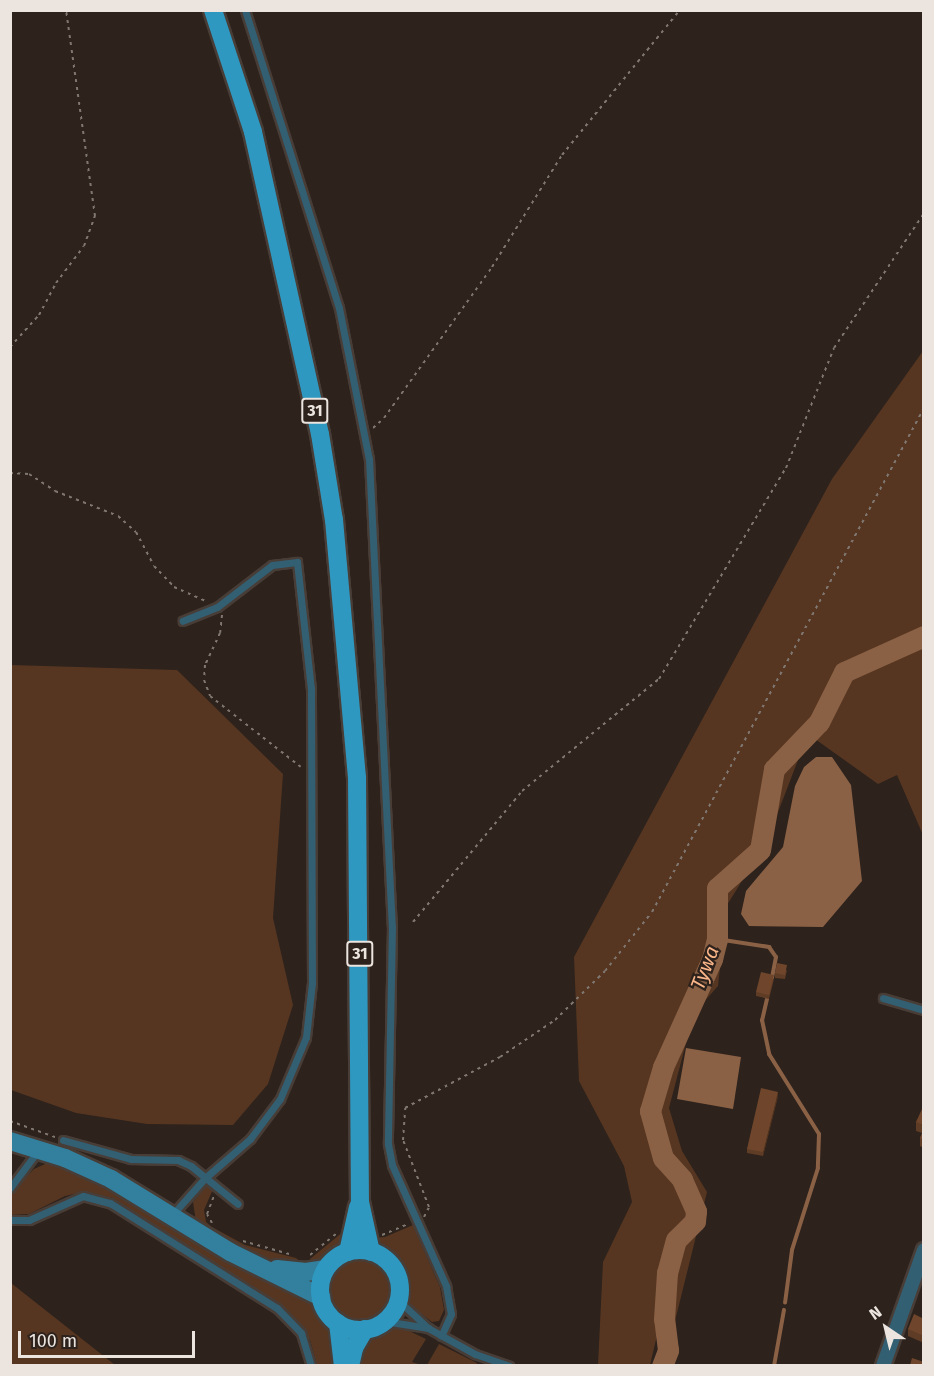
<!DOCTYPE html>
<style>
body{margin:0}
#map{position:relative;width:934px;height:1376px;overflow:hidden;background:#2d221c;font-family:"Fira Sans",sans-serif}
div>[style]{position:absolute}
.green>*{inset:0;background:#563621}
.round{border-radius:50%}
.water>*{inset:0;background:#8b6145}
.stream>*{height:4px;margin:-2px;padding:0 2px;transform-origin:2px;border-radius:2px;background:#8b6145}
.river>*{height:21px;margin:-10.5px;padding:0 10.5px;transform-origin:10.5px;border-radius:10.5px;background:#8b6145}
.path>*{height:2px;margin-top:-1px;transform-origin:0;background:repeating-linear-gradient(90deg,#807771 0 3px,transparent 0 7.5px)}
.roads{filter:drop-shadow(2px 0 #483d37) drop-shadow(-2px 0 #483d37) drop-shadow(0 2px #483d37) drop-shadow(0 -2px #483d37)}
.lane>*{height:7px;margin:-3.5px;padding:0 3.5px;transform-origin:3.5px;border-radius:3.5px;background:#335f72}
.street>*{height:14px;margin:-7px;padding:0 7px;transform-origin:7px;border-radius:7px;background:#335f72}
.secondary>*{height:18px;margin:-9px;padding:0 9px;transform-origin:9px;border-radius:9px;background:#33809e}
.primary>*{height:18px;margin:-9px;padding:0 9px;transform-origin:9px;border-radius:9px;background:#2f98c0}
.primary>.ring{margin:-9px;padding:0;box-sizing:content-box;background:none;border:18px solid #2f98c0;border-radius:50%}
.wall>*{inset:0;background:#5f3c25}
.shaded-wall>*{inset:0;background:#4e311e}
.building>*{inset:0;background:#6f462b}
span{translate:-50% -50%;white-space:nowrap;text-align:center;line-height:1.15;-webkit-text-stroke:4.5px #2d221c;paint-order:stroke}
.shield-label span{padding:2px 4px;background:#2d221c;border:2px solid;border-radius:4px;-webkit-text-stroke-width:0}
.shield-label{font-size:16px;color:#ebe4df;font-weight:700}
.water-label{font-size:20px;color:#fbb68a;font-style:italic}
.frame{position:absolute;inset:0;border:12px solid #ebe4df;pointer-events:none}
.north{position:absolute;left:856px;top:1298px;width:60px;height:60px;-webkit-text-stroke:4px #2d221c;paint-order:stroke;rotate:325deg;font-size:16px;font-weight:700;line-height:24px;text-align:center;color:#ebe4df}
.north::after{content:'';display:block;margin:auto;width:21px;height:27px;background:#ebe4df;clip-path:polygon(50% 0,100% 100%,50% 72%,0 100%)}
.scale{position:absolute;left:18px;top:1331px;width:177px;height:27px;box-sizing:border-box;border:3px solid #ebe4df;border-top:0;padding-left:8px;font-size:18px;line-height:21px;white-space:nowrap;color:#ebe4df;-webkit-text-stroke:4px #2d221c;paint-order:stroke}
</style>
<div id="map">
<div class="green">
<div style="clip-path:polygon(923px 351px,923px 835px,897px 775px,878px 784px,808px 734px,767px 841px,727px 905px,718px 986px,694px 1013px,669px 1108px,682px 1151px,707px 1192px,675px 1321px,659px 1327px,650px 1365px,598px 1365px,603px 1262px,632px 1202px,624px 1166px,579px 1081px,574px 957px,832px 479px)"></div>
<div style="clip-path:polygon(11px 665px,177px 670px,283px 774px,273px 918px,293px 1005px,268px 1084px,233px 1125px,147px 1124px,76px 1113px,11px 1090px)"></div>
<div style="clip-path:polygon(52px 1161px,85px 1174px,316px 1301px,330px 1324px,337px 1365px,317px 1365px,310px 1340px,282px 1306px,113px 1198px,83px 1192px,65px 1196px,29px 1214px,11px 1215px,10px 1193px,34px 1169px)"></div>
<div style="clip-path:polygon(206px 1186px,213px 1189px,204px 1210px,206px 1222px,212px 1227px,245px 1245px,296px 1258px,302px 1263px,286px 1265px,242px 1251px,196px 1222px,193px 1202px)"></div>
<div style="clip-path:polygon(413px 1225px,440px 1287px,444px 1310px,439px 1321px,432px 1322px,410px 1305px,399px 1268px,372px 1238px,385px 1237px)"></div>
<div style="clip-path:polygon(344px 1231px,341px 1249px,307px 1268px,310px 1259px)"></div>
<div class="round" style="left:325px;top:1256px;width:68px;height:68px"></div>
<div style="clip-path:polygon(11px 1283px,115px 1365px,11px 1365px)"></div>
<div style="clip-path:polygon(390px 1327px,403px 1328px,426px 1339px,412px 1362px,421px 1365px,357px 1366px,366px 1338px)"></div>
<div style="clip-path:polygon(439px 1344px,477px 1363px,476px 1365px,427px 1365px)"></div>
</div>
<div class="water">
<div style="clip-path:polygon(816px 757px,832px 757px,851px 785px,862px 881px,823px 927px,749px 926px,741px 914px,746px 891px,783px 847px,795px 786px,804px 767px)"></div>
<div style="clip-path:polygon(686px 1048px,741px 1057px,733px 1109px,677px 1099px)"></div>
</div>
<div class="stream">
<div style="left:717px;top:939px;width:53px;rotate:8.7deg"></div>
<div style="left:769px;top:947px;width:12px;rotate:55deg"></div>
<div style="left:776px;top:957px;width:21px;rotate:101deg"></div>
<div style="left:767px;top:999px;width:22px;rotate:103deg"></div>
<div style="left:762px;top:1020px;width:35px;rotate:78deg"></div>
<div style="left:769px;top:1054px;width:94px;rotate:58deg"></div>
<div style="left:819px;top:1134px;width:34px;rotate:92deg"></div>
<div style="left:818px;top:1168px;width:86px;rotate:107.6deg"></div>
<div style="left:792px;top:1250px;width:53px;rotate:97.5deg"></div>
<div style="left:774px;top:1366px;width:57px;rotate:-79.9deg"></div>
</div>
<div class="river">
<div style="left:662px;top:1366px;width:17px;rotate:-69deg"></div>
<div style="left:668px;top:1350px;width:31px;rotate:-97deg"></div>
<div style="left:664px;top:1319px;width:46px;rotate:-86.3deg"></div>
<div style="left:667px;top:1273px;width:34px;rotate:-75deg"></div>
<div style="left:676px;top:1240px;width:27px;rotate:-45deg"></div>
<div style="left:695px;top:1221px;width:10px;rotate:-84deg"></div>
<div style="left:696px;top:1211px;width:35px;rotate:-114deg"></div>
<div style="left:682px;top:1179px;width:28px;rotate:-132deg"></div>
<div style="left:663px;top:1158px;width:49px;rotate:-105.5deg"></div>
<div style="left:650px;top:1111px;width:46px;rotate:-73.5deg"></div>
<div style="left:663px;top:1067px;width:119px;rotate:-65.6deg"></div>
<div style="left:712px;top:959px;width:21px;rotate:-76deg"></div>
<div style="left:717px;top:939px;width:51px;rotate:-90deg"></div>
<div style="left:717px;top:888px;width:57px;rotate:-41.5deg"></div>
<div style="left:760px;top:850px;width:82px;rotate:-80.2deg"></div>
<div style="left:774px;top:769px;width:65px;rotate:-46.2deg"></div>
<div style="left:819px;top:722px;width:56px;rotate:-63.4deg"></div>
<div style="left:844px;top:672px;width:88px;rotate:-24.2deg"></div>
</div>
<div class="path">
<div style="left:10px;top:347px;width:43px;rotate:-47.8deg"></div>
<div style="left:39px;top:315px;width:36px;rotate:-62deg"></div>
<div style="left:56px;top:283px;width:46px;rotate:-52.9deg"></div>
<div style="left:84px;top:246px;width:32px;rotate:-70deg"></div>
<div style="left:95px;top:216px;width:208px;rotate:-98deg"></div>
<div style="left:373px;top:428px;width:15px;rotate:-42deg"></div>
<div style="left:384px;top:418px;width:186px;rotate:-54.4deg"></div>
<div style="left:492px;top:267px;width:132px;rotate:-58deg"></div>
<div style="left:562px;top:155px;width:187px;rotate:-50.9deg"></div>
<div style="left:10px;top:473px;width:19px;rotate:3deg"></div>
<div style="left:29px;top:474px;width:31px;rotate:33deg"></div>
<div style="left:55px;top:491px;width:68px;rotate:21.6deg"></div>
<div style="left:118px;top:516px;width:24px;rotate:42deg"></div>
<div style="left:136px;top:532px;width:38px;rotate:62deg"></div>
<div style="left:154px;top:566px;width:29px;rotate:46deg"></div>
<div style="left:174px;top:587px;width:36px;rotate:24deg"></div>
<div style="left:222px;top:615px;width:18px;rotate:96deg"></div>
<div style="left:220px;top:633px;width:35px;rotate:115deg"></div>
<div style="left:205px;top:665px;width:15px;rotate:94deg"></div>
<div style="left:204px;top:680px;width:17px;rotate:69deg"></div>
<div style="left:210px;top:696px;width:115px;rotate:38deg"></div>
<div style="left:413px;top:922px;width:170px;rotate:-50.2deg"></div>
<div style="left:522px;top:791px;width:177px;rotate:-39.3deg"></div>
<div style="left:659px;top:679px;width:246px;rotate:-59deg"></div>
<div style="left:786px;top:468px;width:129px;rotate:-68.2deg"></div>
<div style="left:834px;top:348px;width:162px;rotate:-56.3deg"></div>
<div style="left:10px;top:1121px;width:48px;rotate:19.6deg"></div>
<div style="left:424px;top:1217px;width:11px;rotate:-63deg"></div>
<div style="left:429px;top:1207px;width:72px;rotate:-111.2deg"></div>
<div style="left:403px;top:1140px;width:32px;rotate:-86deg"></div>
<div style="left:405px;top:1108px;width:108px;rotate:-28.2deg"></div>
<div style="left:500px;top:1057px;width:66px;rotate:-33.9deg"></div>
<div style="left:555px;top:1020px;width:70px;rotate:-44.4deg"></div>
<div style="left:605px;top:971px;width:75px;rotate:-51.5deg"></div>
<div style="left:652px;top:912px;width:573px;rotate:-61.65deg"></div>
<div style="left:212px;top:1223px;width:10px;rotate:-119deg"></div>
<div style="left:207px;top:1214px;width:19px;rotate:-69deg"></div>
<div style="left:382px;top:1235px;width:28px;rotate:-23deg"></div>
<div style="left:243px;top:1241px;width:48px;rotate:15.8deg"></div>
<div style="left:310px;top:1255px;width:36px;rotate:-39deg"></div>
</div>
<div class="roads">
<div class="lane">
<div style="left:245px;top:10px;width:312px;rotate:72.5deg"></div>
<div style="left:339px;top:308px;width:154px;rotate:78.8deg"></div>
<div style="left:369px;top:459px;width:469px;rotate:87.2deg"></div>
<div style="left:392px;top:927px;width:217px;rotate:91.1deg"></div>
<div style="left:388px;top:1144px;width:21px;rotate:79deg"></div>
<div style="left:392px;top:1165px;width:133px;rotate:65.9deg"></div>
<div style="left:446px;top:1286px;width:28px;rotate:80deg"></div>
<div style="left:451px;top:1314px;width:24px;rotate:114deg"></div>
<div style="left:883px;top:998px;width:43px;rotate:16.3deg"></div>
<div style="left:63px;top:1140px;width:71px;rotate:15.6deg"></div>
<div style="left:131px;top:1159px;width:47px;rotate:1.2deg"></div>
<div style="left:178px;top:1160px;width:14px;rotate:25deg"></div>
<div style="left:191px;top:1166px;width:60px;rotate:39deg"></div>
<div style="left:10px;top:1188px;width:45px;rotate:-53.1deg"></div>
<div style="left:172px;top:1215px;width:50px;rotate:-48.3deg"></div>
<div style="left:205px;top:1178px;width:60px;rotate:-40.9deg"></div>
<div style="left:250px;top:1139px;width:50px;rotate:-53.1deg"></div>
<div style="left:280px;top:1099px;width:67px;rotate:-67.2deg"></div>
<div style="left:306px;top:1037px;width:54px;rotate:-83.7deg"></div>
<div style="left:312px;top:983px;width:294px;rotate:-90.2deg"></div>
<div style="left:311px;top:689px;width:128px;rotate:-96.3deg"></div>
<div style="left:297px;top:562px;width:25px;rotate:173deg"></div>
<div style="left:272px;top:565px;width:69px;rotate:142.6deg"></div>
<div style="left:217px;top:607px;width:37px;rotate:158deg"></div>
<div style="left:10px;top:1220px;width:19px"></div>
<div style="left:29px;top:1220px;width:59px;rotate:-24deg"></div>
<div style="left:83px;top:1196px;width:28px;rotate:15deg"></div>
<div style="left:110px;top:1203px;width:197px;rotate:32.2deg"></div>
<div style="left:277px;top:1308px;width:35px;rotate:46deg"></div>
<div style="left:301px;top:1333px;width:34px;rotate:73deg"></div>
<div style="left:398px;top:1300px;width:41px;rotate:43deg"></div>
<div style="left:428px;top:1328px;width:54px;rotate:29deg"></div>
<div style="left:475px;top:1354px;width:36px;rotate:19deg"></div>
<div style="left:384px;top:1321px;width:45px;rotate:9deg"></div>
</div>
<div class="street">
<div style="left:883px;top:1366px;width:123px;rotate:-70.5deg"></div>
</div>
<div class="secondary">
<div style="left:10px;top:1141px;width:58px;rotate:17.2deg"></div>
<div style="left:65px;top:1158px;width:51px;rotate:24.5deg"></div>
<div style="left:111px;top:1179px;width:140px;rotate:31.5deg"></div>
<div style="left:230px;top:1252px;width:102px;rotate:26.3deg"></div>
<div style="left:277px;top:1269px;width:29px;rotate:6deg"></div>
<div style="left:306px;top:1272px;width:20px;rotate:-9deg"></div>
</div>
<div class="primary">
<div style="left:213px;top:10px;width:128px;rotate:71.8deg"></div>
<div style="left:253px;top:132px;width:309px;rotate:77.5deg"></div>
<div style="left:320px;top:434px;width:87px;rotate:80.8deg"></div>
<div style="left:334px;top:520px;width:258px;rotate:84.9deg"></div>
<div style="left:357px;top:777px;width:425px;rotate:89.6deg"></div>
<div style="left:360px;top:1202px;width:51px;rotate:77.6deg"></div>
<div class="ring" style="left:320px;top:1250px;width:62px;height:62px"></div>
<div style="left:348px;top:1252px;width:46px;rotate:-77.5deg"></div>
<div style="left:338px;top:1323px;width:43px;rotate:83.4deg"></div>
<div style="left:350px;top:1366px;width:18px;rotate:-77deg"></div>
<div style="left:354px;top:1348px;width:22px;rotate:-60deg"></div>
</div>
</div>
<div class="wall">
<div style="clip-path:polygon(787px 970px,785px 979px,775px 978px,775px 973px)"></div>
<div style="clip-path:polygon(774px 979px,769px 999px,756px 996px,756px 992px)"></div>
<div style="clip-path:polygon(778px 1096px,763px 1156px,747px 1153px,747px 1149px)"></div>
<div style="clip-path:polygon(924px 1110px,924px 1148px,920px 1146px,920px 1138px,922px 1133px,916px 1131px,916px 1122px)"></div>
<div style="clip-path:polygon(924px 1319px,924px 1343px,908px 1336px,908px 1329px)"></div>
</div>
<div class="shaded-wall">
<div style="clip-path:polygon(778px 1092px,778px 1096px,763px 1156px,763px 1152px)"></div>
</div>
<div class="building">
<div style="clip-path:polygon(777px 963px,787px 965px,785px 975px,775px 973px)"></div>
<div style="clip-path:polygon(761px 972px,774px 975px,769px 995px,756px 992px)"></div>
<div style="clip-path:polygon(761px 1088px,778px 1092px,763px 1152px,747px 1149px)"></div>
<div style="clip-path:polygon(922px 1109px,924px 1110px,924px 1125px,916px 1122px)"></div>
<div style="clip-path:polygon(924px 1129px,924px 1139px,920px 1138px)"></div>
<div style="clip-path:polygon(914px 1314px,924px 1319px,924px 1336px,908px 1329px)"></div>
<div style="clip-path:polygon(912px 1358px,924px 1362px,924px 1365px,910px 1365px)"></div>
</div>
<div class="shield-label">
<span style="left:315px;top:411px">31</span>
<span style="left:360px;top:954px">31</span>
</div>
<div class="water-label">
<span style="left:705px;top:968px;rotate:-69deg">Tywa</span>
</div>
<div class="frame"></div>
<div class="north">N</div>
<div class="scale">100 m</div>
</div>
